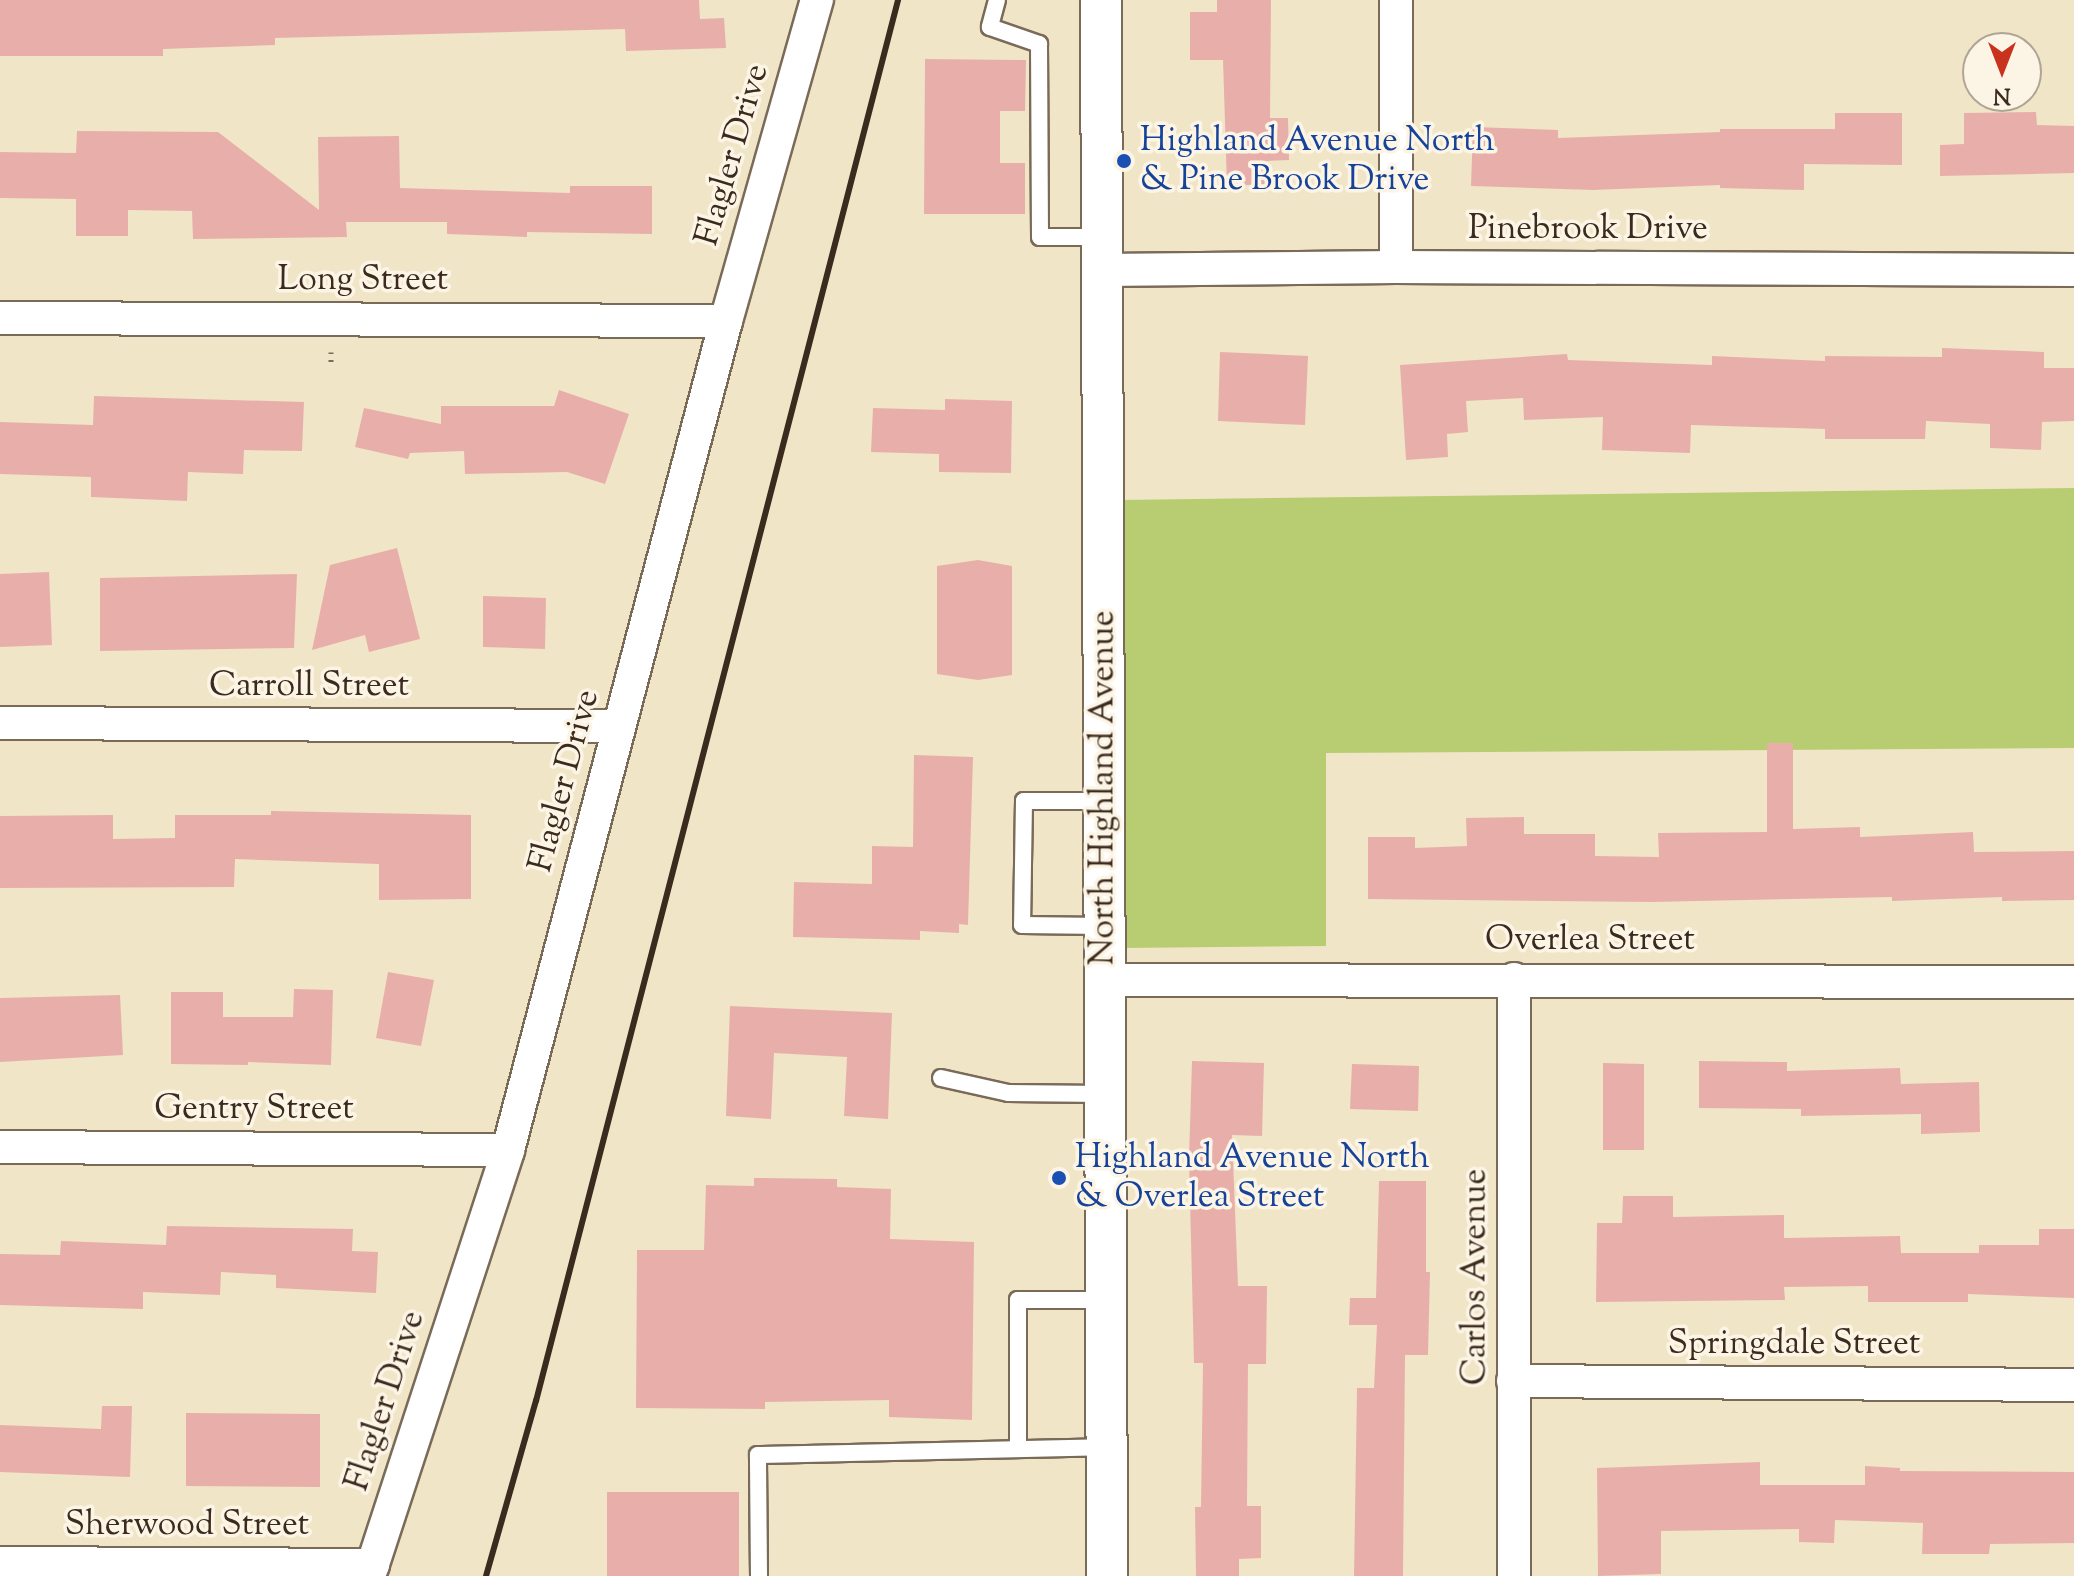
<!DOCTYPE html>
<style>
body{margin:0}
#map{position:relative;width:2074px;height:1576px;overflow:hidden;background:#f0e5c7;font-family:"Sorts Mill Goudy",serif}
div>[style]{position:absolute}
.green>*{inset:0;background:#b8cd71}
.building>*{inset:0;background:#e8afaa}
.path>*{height:5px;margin-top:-2.5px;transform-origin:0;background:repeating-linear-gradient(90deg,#7a6b59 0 2px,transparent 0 8px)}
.roads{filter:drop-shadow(2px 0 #7a6b59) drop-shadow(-2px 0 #7a6b59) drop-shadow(0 2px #7a6b59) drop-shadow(0 -2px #7a6b59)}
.service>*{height:16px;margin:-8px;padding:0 8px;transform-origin:8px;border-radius:8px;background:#fff}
.minor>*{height:32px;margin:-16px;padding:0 16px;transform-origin:16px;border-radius:16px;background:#fff}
.tertiary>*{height:40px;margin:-20px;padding:0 20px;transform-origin:20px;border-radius:20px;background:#fff}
.rail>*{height:6px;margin:-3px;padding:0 3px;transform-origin:3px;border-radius:3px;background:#3b2a1e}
.dots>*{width:22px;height:22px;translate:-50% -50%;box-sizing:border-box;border:4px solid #fcf5e5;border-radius:50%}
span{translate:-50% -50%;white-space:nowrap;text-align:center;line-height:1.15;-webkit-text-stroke:7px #fcf5e5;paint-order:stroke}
.transit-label{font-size:34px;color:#164399}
.left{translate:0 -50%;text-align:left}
.street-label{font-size:34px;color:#3b2a1e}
.north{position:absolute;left:1962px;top:32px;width:80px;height:80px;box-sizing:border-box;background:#fcf5e5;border:2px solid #afa495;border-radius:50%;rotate:180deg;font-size:22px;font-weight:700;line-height:32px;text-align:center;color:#3b2a1e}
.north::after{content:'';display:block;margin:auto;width:28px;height:36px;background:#c8321e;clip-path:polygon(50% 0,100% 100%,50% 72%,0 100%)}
</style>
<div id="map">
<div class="green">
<div style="clip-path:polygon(2074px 488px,2074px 748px,1326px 753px,1326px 946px,1123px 948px,1120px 500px)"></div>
</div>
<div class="building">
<div style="clip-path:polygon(0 0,699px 0,700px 19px,724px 18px,726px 48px,626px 51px,625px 29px,275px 38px,275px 45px,163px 49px,163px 56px,0 56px)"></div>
<div style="clip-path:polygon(1217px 0,1271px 0,1270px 118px,1288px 118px,1289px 160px,1267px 161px,1267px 184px,1227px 186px,1223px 60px,1190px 60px,1190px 12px,1217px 12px)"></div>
<div style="clip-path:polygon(925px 59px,1026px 60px,1025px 111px,1000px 111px,1000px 163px,1025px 163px,1025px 214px,924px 214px)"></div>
<div style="clip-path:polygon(2036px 112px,2037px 125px,2074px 126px,2074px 173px,1940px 176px,1940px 145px,1964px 144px,1964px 113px)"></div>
<div style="clip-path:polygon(1835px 113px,1902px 113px,1902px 165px,1804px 164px,1804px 190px,1720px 188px,1720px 185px,1593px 190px,1471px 186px,1473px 127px,1558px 130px,1558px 138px,1720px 132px,1720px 129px,1835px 129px)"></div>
<div style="clip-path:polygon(77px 131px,218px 132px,319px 210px,318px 137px,399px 136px,400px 188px,570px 193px,570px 186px,652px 186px,652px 234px,527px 232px,527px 237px,447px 234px,447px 222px,346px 222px,347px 237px,193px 239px,192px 211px,128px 210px,128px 236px,76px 236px,76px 199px,0 198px,0 152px,76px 153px)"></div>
<div style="clip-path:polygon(1942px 348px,2044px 352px,2044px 368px,2074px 368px,2074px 421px,2042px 422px,2041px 450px,1990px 448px,1990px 424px,1926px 421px,1925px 439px,1825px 439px,1825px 429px,1691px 425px,1690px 453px,1602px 450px,1603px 417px,1524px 420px,1523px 398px,1466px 401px,1468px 432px,1447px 434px,1448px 457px,1406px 460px,1400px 365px,1567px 354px,1568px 360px,1712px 365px,1712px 356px,1825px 361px,1825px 356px,1942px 357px)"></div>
<div style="clip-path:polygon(1220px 352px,1308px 356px,1305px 425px,1218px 421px)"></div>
<div style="clip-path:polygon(559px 390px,629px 414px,605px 484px,567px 472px,465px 474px,464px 451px,410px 453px,408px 459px,355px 447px,364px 408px,441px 424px,441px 406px,554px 406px)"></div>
<div style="clip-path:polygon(94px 396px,304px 402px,302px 451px,244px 450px,243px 474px,188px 472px,187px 501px,91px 497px,91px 477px,0 474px,0 422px,93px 425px)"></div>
<div style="clip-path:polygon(945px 399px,1012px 401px,1011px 473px,939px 472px,939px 454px,871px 452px,873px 408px,945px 410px)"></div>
<div style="clip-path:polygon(397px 548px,420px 639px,369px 652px,365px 635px,312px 650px,330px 565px)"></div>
<div style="clip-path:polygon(978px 560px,1012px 566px,1012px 675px,978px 680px,937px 674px,937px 566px)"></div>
<div style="clip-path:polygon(49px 572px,52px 645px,0 647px,0 574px)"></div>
<div style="clip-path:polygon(297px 574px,294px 648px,100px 651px,100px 578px)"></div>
<div style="clip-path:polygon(483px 596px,546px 598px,545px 649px,483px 647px)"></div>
<div style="clip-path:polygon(1767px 743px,1793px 743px,1793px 829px,1860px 827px,1860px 837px,1973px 832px,1974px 852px,2074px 851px,2074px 900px,2002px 901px,2002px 897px,1892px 901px,1892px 897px,1651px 902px,1368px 899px,1368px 837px,1415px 837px,1415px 848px,1467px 846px,1466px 818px,1524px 817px,1524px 834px,1595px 834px,1595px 856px,1659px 857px,1658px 833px,1767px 832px)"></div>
<div style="clip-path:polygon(914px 755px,973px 757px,968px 925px,959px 924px,959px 933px,920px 931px,920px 940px,793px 937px,794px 882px,872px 884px,872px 846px,913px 847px)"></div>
<div style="clip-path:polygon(271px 811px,471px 815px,471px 899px,379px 900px,379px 864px,235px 859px,234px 887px,0 888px,0 816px,113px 815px,113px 839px,175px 838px,175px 815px,271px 815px)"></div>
<div style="clip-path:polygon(388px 972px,434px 980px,421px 1046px,376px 1038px)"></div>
<div style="clip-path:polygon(294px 989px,333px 990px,331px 1065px,248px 1062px,248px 1065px,171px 1064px,171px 992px,223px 992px,223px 1017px,293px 1017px)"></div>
<div style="clip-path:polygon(120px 995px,123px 1055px,0 1062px,0 998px)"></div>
<div style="clip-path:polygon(730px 1006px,892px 1013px,888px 1119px,844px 1116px,847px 1057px,774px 1053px,771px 1119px,726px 1116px)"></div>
<div style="clip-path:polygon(1192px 1061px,1264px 1063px,1262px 1136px,1232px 1135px,1238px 1286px,1267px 1286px,1266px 1364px,1248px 1364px,1247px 1506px,1261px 1506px,1261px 1558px,1239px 1559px,1239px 1576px,1196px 1576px,1195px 1507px,1201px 1507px,1203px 1363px,1194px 1363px,1189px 1158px)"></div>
<div style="clip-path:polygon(1699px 1061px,1787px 1062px,1787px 1071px,1900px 1068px,1901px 1084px,1979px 1082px,1980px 1132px,1921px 1134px,1921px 1114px,1801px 1116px,1801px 1109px,1699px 1108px)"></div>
<div style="clip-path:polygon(1603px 1063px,1644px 1064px,1644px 1150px,1603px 1150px)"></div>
<div style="clip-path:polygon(1352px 1064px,1419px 1066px,1418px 1111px,1350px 1109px)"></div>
<div style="clip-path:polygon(754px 1178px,837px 1179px,837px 1187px,891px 1189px,890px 1239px,974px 1242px,972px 1420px,889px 1417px,889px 1400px,765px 1402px,765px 1409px,636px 1408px,637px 1250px,704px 1250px,706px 1185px,754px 1186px)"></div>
<div style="clip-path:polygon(1379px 1181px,1426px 1181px,1426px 1272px,1430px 1272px,1428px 1355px,1405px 1355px,1403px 1576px,1354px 1576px,1357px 1388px,1374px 1388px,1377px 1325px,1349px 1325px,1350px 1298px,1376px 1298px)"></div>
<div style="clip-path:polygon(1623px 1196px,1673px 1196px,1673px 1217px,1784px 1215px,1784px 1238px,1900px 1236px,1901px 1253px,1979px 1253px,1979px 1245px,2039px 1245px,2039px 1229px,2074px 1229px,2074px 1298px,1968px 1294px,1968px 1302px,1868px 1302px,1868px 1286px,1784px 1287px,1785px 1300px,1596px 1302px,1597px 1223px,1622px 1223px)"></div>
<div style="clip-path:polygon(167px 1226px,353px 1229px,352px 1251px,378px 1252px,376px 1293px,276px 1288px,276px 1275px,221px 1272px,220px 1295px,143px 1292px,143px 1309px,0 1305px,0 1254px,60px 1255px,61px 1241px,166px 1245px)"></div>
<div style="clip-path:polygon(102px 1406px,132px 1406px,130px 1477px,0 1472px,0 1425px,101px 1429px)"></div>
<div style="clip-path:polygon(186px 1413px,320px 1414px,320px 1487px,186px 1486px)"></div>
<div style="clip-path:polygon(1760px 1462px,1760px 1485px,1865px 1485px,1865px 1466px,1900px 1468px,1900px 1471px,2074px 1472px,2074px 1543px,1990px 1544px,1989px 1554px,1922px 1554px,1923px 1523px,1835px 1520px,1834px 1543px,1799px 1542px,1799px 1529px,1661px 1531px,1661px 1574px,1598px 1576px,1597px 1468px)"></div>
<div style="clip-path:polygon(607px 1492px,739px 1492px,739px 1576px,607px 1576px)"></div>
</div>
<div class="path">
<div style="left:331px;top:352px;width:11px;rotate:90deg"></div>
</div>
<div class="roads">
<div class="service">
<div style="left:997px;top:0;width:28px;rotate:105deg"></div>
<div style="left:990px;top:27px;width:52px;rotate:19.1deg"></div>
<div style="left:1039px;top:44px;width:193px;rotate:89.7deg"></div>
<div style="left:1040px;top:237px;width:62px"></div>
<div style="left:1103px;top:801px;width:79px;rotate:180deg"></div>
<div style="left:1024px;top:801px;width:124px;rotate:90.9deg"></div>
<div style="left:1022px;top:925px;width:82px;rotate:0.7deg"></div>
<div style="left:941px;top:1078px;width:69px;rotate:12.6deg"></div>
<div style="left:1008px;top:1093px;width:96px;rotate:0.6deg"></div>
<div style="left:1018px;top:1449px;width:149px;rotate:-90deg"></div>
<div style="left:1018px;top:1300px;width:87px"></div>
<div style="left:759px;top:1576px;width:121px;rotate:-90.5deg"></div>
<div style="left:758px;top:1455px;width:347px;rotate:-1.3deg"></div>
</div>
<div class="minor">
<div style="left:1396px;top:0;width:267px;rotate:90deg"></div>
<div style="left:1102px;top:270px;width:294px;rotate:-0.6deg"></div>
<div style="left:1396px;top:267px;width:678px;rotate:0.25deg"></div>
<div style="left:0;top:318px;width:726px;rotate:0.24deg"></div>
<div style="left:0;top:723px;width:618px;rotate:0.28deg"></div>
<div style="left:1105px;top:980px;width:969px;rotate:0.12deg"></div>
<div style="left:0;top:1147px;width:508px;rotate:0.34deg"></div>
<div style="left:1513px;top:1381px;width:561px;rotate:0.41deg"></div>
<div style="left:0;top:1563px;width:373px;rotate:0.3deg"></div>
<div style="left:369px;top:1576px;width:448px;rotate:-71.9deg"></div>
<div style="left:508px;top:1150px;width:857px;rotate:-75.27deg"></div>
<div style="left:726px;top:321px;width:334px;rotate:-74.2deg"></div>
<div style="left:1514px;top:1576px;width:597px;rotate:-90deg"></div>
</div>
<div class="tertiary">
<div style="left:1101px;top:0;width:1576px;rotate:89.78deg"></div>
</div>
</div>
<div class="rail">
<div style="left:486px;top:1576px;width:182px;rotate:-74.1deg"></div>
<div style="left:536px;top:1401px;width:1447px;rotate:-75.51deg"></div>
</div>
<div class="dots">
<div style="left:1124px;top:161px;background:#1a4fb4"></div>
<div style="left:1059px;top:1178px;background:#1a4fb4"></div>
</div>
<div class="transit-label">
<span class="left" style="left:1140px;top:161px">Highland Avenue North<br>&amp; Pine Brook Drive</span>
<span class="left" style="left:1075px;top:1178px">Highland Avenue North<br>&amp; Overlea Street</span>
</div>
<div class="street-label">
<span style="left:733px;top:155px;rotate:-74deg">Flagler Drive</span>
<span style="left:1588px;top:230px">Pinebrook Drive</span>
<span style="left:363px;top:281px">Long Street</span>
<span style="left:309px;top:687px">Carroll Street</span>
<span style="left:565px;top:781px;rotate:-75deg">Flagler Drive</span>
<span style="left:1104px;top:788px;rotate:-90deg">North Highland Avenue</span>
<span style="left:1590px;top:941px">Overlea Street</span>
<span style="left:254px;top:1110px">Gentry Street</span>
<span style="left:1476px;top:1277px;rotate:-90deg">Carlos Avenue</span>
<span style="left:1794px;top:1345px">Springdale Street</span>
<span style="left:386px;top:1401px;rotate:-72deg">Flagler Drive</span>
<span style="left:187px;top:1526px">Sherwood Street</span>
</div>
<div class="north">N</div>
</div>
